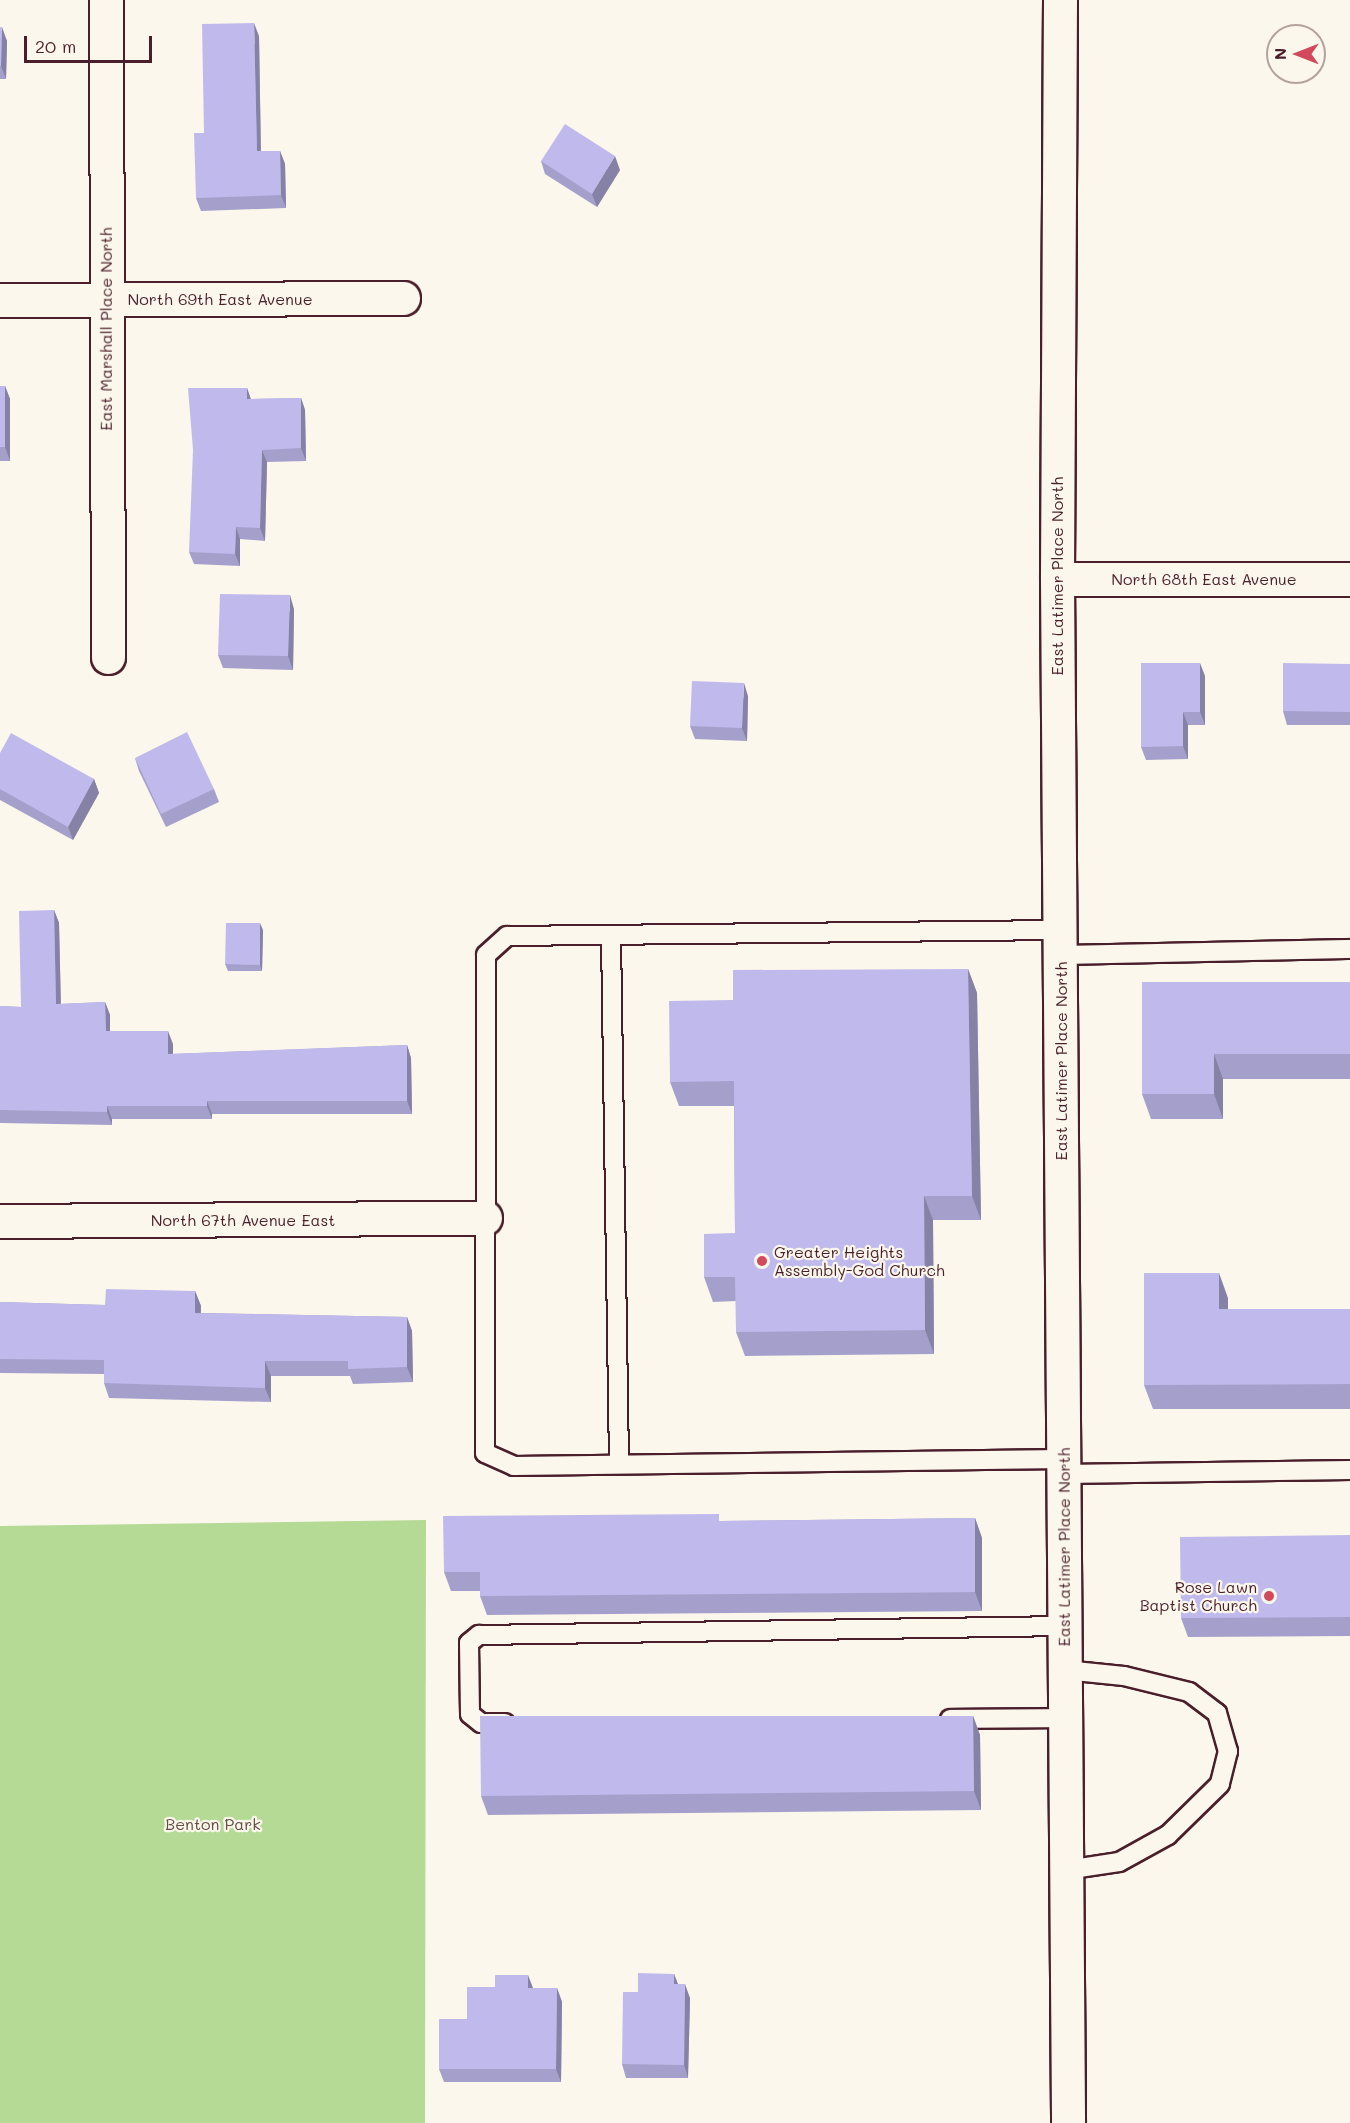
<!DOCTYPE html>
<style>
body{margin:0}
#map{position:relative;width:1350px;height:2123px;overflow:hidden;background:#fbf7ec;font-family:Mali,sans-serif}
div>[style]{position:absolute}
.green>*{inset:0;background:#b4da95}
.roads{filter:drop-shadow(2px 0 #4a1f2b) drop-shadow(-2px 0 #4a1f2b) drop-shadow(0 2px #4a1f2b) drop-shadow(0 -2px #4a1f2b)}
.lane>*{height:18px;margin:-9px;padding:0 9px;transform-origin:9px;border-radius:9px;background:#fbf7ec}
.street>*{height:33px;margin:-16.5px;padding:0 16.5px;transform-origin:16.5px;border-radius:16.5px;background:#fbf7ec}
.wall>*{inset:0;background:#a5a0cb}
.shaded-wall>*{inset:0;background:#8682a5}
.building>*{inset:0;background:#c0baec}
.dots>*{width:16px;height:16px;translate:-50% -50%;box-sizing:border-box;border:3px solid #fbf7ec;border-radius:50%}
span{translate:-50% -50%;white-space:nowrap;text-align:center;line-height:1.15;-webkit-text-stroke:4.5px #fbf7ec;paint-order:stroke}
.street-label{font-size:16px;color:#4a1f2b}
.poi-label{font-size:16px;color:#4a1f2b}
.left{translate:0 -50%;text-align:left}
.right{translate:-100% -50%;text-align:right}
.park-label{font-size:16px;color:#644e46}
.north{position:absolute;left:1266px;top:24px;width:60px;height:60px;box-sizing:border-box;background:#fbf7ec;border:2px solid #b4a19f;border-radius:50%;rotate:270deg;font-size:16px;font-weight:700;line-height:24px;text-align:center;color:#4a1f2b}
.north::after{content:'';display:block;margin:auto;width:21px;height:27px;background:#d1495b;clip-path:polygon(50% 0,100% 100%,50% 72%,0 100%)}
.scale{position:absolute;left:24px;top:36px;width:128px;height:27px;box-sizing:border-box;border:3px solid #4a1f2b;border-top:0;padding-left:8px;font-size:18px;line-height:21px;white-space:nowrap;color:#4a1f2b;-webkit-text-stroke:4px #fbf7ec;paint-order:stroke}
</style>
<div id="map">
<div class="green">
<div style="clip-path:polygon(426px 1520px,425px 2123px,0 2123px,0 1526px)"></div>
</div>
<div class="roads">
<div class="lane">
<div style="left:1060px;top:930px;width:553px;rotate:179.38deg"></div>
<div style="left:507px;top:936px;width:28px;rotate:138deg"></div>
<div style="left:486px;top:955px;width:498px;rotate:90.1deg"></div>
<div style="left:485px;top:1453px;width:32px;rotate:24deg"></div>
<div style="left:514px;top:1466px;width:549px;rotate:-0.73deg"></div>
<div style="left:611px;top:936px;width:527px;rotate:89.13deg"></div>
<div style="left:1060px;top:955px;width:290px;rotate:-1.2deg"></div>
<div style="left:1063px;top:1474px;width:287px;rotate:-0.8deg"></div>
<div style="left:1065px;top:1670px;width:59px;rotate:5.8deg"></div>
<div style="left:1124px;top:1676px;width:67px;rotate:13.8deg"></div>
<div style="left:1189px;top:1692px;width:35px;rotate:37deg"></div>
<div style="left:1217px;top:1713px;width:40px;rotate:74deg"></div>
<div style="left:1228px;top:1751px;width:34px;rotate:104deg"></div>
<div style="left:1220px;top:1784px;width:73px;rotate:135.6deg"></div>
<div style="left:1168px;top:1835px;width:56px;rotate:151.1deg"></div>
<div style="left:1119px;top:1862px;width:54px;rotate:171.4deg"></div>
<div style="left:950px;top:1719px;width:115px;rotate:-0.5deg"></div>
<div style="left:505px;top:1723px;width:24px;rotate:180deg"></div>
<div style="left:481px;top:1723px;width:14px;rotate:-141deg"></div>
<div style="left:470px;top:1714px;width:71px;rotate:-90.8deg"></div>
<div style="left:469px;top:1643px;width:13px;rotate:-39deg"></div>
<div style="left:479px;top:1635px;width:585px;rotate:-0.88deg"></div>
</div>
<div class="street">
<div style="left:106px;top:0;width:657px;rotate:89.83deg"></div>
<div style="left:1060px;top:0;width:579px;rotate:90.3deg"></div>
<div style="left:1057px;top:579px;width:1544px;rotate:89.59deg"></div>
<div style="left:0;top:300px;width:403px;rotate:-0.3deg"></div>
<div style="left:1057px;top:579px;width:293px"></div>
<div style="left:0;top:1221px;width:485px;rotate:-0.4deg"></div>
</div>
</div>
<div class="wall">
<div style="clip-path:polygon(0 27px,7px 41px,6px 79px,0 79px)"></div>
<div style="clip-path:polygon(259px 36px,261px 151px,280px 151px,285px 164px,286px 208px,201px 211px,196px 198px,204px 133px)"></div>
<div style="clip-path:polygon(541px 161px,620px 170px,597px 207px,545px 174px)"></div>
<div style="clip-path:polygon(0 386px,5px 386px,10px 399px,10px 461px,0 461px)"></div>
<div style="clip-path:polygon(247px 388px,251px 399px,301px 398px,305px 410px,306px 461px,267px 462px,265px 541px,240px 539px,240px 566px,194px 564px,189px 552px)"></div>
<div style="clip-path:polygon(294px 609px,293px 670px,223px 668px,218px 655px)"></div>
<div style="clip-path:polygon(1350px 664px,1350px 725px,1287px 725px,1283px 711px)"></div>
<div style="clip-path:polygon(1205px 676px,1205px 725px,1188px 725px,1188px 759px,1146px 760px,1141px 747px)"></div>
<div style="clip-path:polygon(748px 696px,747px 741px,695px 739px,690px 726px)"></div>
<div style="clip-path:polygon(0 753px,94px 779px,99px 793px,73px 840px,0 800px)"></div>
<div style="clip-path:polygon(135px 758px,214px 789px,219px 802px,166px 827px,139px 771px)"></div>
<div style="clip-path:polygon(54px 910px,59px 923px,61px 1004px,105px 1002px,110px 1015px,110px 1031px,173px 1044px,173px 1054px,407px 1045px,411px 1058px,412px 1114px,212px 1114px,212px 1119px,112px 1119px,112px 1125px,0 1123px,0 1006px,21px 1007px)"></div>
<div style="clip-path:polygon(263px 930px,262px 971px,228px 971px,225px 964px)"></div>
<div style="clip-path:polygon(968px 969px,977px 993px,981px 1220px,933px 1220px,934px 1354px,745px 1356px,736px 1332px,736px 1301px,713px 1302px,704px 1277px,735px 1233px,734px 1106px,679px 1106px,670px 1082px,733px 1000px)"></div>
<div style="clip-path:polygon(1142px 982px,1350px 982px,1350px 1079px,1223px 1079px,1223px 1119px,1151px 1119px,1142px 1094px)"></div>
<div style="clip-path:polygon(195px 1291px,201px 1306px,201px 1313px,407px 1317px,412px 1331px,413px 1382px,353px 1384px,350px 1376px,271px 1376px,271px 1402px,109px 1398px,104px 1383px,104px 1374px,0 1373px,0 1302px,105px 1305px)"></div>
<div style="clip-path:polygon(1228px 1298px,1228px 1309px,1350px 1309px,1350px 1409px,1153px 1409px,1144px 1385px)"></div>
<div style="clip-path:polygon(975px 1518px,982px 1538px,982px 1611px,487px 1615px,480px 1596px,480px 1591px,451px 1591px,444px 1572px,721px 1521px)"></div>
<div style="clip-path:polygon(1350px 1535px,1350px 1636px,1188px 1637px,1181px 1618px)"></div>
<div style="clip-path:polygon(973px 1716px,980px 1735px,981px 1810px,488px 1815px,481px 1796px)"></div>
<div style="clip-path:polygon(674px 1974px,678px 1984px,690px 1998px,688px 2078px,626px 2078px,622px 2064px,638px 1992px)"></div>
<div style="clip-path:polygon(533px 1988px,557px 1988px,562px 2002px,561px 2082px,444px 2082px,439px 2069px,467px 2019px)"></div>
</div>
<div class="shaded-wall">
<div style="clip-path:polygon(254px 23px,259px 36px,261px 165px,257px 151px)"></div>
<div style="clip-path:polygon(2px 27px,7px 41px,6px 79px,1px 66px)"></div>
<div style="clip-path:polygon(280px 151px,285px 164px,286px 208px,281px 195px)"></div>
<div style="clip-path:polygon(615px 156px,620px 170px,597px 207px,592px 194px)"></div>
<div style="clip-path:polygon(5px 386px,10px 399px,10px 461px,5px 447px)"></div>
<div style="clip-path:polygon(247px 388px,251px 400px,247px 399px)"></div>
<div style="clip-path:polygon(301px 398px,305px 410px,306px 461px,301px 448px)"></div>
<div style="clip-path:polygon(262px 450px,267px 462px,265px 541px,260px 528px)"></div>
<div style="clip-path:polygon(236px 527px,240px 539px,240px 566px,235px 554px)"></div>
<div style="clip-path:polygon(290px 595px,294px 609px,293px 670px,288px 656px)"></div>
<div style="clip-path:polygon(1200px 663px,1205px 676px,1205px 725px,1200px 712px)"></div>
<div style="clip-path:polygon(744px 683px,748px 696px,747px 741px,742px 728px)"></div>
<div style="clip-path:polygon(1183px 712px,1188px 725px,1188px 759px,1183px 746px)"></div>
<div style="clip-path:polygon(94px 779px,99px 793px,73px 840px,68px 827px)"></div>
<div style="clip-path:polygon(54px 910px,59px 923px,61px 1017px,56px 1004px)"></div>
<div style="clip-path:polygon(260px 923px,263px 930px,262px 971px,260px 965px)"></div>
<div style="clip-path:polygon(968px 969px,977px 993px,981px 1220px,972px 1196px)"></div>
<div style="clip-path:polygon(105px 1002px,110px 1015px,110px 1044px,106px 1031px)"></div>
<div style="clip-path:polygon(168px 1031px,173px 1044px,173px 1067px,168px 1054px)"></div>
<div style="clip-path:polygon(407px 1045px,411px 1058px,412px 1114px,407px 1101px)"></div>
<div style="clip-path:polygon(1214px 1054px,1223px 1079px,1223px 1119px,1214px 1094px)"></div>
<div style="clip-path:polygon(207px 1101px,212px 1114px,212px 1119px,207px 1106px)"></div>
<div style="clip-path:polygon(107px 1106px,112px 1119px,112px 1125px,107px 1112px)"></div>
<div style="clip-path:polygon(924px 1196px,933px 1220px,934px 1354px,925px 1330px)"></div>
<div style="clip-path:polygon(1219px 1273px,1228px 1298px,1228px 1334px,1219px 1309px)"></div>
<div style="clip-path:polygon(195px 1291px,201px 1306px,200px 1328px,195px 1313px)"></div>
<div style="clip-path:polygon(407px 1317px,412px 1331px,413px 1382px,407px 1367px)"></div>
<div style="clip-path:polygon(265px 1361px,271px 1376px,271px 1402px,265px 1388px)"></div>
<div style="clip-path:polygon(975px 1518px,982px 1538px,982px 1611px,975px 1592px)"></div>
<div style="clip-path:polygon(973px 1716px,980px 1735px,981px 1810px,974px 1791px)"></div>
<div style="clip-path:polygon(674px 1974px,679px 1987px,674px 1984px)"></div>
<div style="clip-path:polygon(528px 1975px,533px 1988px,533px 2002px,528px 1988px)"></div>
<div style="clip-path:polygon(685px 1984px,690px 1998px,688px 2078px,684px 2065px)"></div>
<div style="clip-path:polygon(557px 1988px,562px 2002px,561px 2082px,556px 2069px)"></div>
</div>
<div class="building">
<div style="clip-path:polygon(254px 23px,257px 151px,280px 151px,281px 195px,196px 198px,194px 133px,204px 133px,202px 24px)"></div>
<div style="clip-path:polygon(0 27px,2px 27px,1px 66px,0 66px)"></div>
<div style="clip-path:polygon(565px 124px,615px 156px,592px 194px,541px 161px)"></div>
<div style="clip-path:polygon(0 386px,5px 386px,5px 447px,0 447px)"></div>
<div style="clip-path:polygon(188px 388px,247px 388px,247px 399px,301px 398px,301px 448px,262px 450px,260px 528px,236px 527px,235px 554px,189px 552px,193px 450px)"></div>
<div style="clip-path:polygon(220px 594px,290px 595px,288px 656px,218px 655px)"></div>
<div style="clip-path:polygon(1141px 663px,1200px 663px,1200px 712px,1183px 712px,1183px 746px,1141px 747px)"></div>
<div style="clip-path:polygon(1283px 663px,1350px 664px,1350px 712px,1283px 711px)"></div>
<div style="clip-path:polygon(692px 681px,744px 683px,742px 728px,690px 726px)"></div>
<div style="clip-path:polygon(187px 732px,214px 789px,161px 814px,135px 758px)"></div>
<div style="clip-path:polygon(11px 733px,94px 779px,68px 827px,0 789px,0 753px)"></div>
<div style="clip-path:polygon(54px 910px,56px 1004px,105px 1002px,106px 1031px,168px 1031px,168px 1054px,407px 1045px,407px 1101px,207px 1101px,207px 1106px,107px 1106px,107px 1112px,0 1110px,0 1006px,21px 1007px,19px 911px)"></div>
<div style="clip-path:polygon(226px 923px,260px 923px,260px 965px,225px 964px)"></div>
<div style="clip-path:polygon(968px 969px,972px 1196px,924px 1196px,925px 1330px,736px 1332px,735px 1277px,704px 1277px,704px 1234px,735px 1233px,734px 1081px,670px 1082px,669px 1001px,733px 1000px,733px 970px)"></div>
<div style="clip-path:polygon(1142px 982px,1350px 982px,1350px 1054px,1214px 1054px,1214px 1094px,1142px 1094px)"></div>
<div style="clip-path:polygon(1144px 1273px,1219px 1273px,1219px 1309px,1350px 1309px,1350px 1384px,1144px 1385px)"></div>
<div style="clip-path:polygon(106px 1289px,195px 1291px,195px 1313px,407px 1317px,407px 1367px,348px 1369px,348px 1361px,265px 1361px,265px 1388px,104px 1383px,104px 1360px,0 1359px,0 1302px,105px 1305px)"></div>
<div style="clip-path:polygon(719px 1514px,719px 1521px,975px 1518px,975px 1592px,480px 1596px,480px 1572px,444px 1572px,443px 1516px)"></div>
<div style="clip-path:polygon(1350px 1535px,1350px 1617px,1181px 1618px,1180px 1537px)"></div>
<div style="clip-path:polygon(480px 1716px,973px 1716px,974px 1791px,481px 1796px)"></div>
<div style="clip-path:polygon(638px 1973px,674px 1974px,674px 1984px,685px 1984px,684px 2065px,622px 2064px,623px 1992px,638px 1992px)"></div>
<div style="clip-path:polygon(495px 1975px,528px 1975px,528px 1988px,557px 1988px,556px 2069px,439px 2069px,439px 2019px,467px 2019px,467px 1987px,495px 1987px)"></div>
</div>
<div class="dots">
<div style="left:762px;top:1261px;background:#d1495b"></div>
<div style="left:1269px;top:1596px;background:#d1495b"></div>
</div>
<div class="street-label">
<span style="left:220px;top:299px">North 69th East Avenue</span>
<span style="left:106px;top:329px;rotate:-90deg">East Marshall Place North</span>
<span style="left:1057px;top:576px;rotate:-90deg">East Latimer Place North</span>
<span style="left:1204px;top:579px">North 68th East Avenue</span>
<span style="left:1061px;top:1061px;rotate:-90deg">East Latimer Place North</span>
<span style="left:243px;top:1220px">North 67th Avenue East</span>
<span style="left:1064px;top:1547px;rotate:-90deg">East Latimer Place North</span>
</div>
<div class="poi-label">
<span class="left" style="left:774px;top:1261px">Greater Heights<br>Assembly-God Church</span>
<span class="right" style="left:1257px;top:1596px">Rose Lawn<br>Baptist Church</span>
</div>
<div class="park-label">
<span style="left:213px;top:1824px">Benton Park</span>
</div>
<div class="north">N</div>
<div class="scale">20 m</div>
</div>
